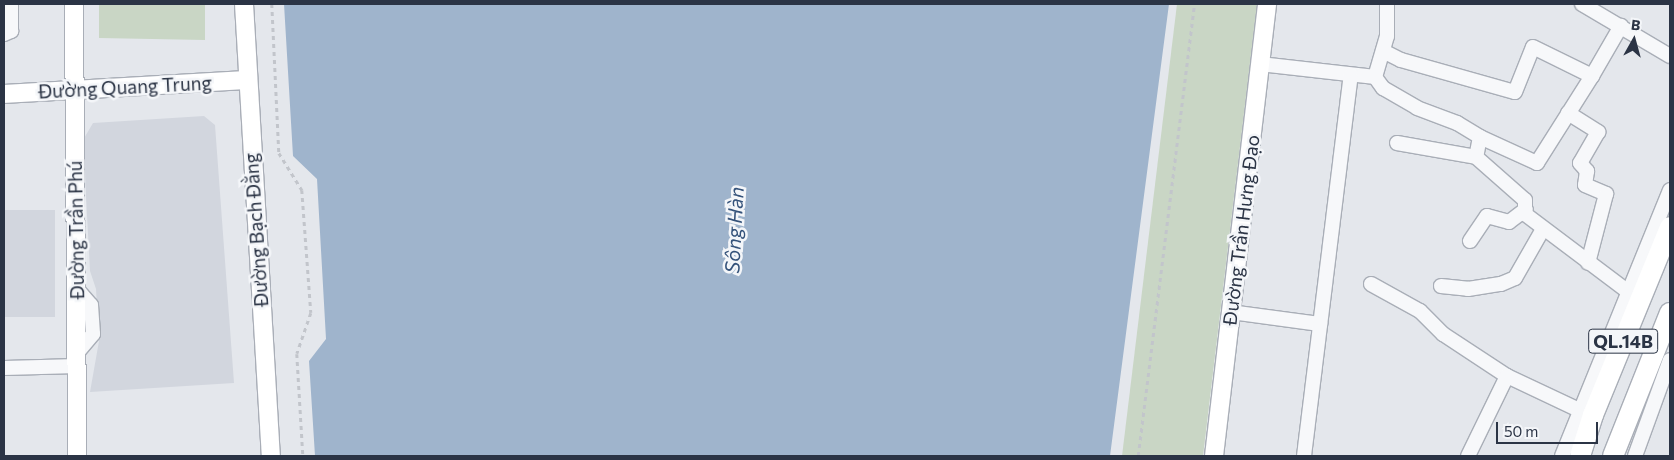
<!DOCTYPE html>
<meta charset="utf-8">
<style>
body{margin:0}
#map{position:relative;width:1674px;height:460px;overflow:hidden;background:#e4e7ec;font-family:Commissioner,sans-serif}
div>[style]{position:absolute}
.built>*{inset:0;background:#d2d6de}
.green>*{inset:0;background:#c9d6c5}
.water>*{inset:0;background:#9fb4cc}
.path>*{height:2.5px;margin-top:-1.25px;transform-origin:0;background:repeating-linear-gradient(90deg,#c2c5cb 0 4px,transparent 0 8px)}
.roads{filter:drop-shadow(1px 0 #a9aeb7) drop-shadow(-1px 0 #a9aeb7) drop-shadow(0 1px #a9aeb7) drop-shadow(0 -1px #a9aeb7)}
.minor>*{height:14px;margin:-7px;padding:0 7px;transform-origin:7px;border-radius:7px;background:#f7f8fa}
.major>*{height:18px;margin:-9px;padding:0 9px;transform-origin:9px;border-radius:9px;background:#fff}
.highway>*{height:20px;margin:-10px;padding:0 10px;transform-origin:10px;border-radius:10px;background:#fff}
span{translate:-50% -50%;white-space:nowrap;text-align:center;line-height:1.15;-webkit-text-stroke:5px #f4f6f9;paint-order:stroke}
.shield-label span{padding:1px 4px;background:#f4f6f9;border:1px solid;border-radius:4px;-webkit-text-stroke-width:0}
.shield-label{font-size:18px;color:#2b3445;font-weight:700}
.street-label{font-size:19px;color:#2b3445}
.water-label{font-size:20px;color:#34527a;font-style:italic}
.frame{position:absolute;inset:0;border:5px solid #2b3445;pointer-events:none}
.north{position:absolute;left:1609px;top:15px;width:50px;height:50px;-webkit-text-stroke:4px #f4f6f9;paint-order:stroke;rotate:7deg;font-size:14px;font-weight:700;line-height:20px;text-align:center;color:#2b3445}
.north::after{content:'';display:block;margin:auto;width:18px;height:22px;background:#2b3445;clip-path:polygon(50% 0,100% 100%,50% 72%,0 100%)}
.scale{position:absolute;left:1496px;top:422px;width:102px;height:22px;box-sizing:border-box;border:2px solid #2b3445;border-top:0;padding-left:6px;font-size:15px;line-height:18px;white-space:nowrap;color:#2b3445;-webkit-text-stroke:4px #f4f6f9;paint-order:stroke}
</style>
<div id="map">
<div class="built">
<div style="clip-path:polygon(204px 116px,215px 125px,234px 383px,90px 392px,99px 341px,96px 289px,90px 271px,83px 140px,93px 123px)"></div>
<div style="clip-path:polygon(4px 210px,55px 210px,55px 317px,4px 317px)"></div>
</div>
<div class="green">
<div style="clip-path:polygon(99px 4px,205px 4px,205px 40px,99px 38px)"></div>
<div style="clip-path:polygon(1177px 4px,1257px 4px,1203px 456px,1122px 456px)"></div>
</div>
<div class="water">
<div style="clip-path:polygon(284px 4px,1169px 4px,1110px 456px,315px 456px,309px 361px,326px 339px,317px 179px,293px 156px)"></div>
</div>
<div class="path">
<div style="left:272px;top:4px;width:149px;rotate:87.3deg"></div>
<div style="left:279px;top:153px;width:44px;rotate:58.1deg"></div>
<div style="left:302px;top:190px;width:123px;rotate:85.8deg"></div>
<div style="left:311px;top:313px;width:43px;rotate:108.9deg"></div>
<div style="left:297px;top:354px;width:102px;rotate:86.6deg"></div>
<div style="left:1138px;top:456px;width:455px;rotate:-82.9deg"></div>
</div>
<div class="roads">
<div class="minor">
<div style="left:1582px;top:4px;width:102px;rotate:30.6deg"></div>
<div style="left:4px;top:34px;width:8px;rotate:-23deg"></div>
<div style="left:11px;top:31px;width:27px;rotate:-90deg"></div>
<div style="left:1383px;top:51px;width:20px;rotate:27deg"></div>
<div style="left:1401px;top:60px;width:118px;rotate:15.7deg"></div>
<div style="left:1515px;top:92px;width:48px;rotate:-68.2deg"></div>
<div style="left:1533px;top:47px;width:66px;rotate:26.2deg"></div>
<div style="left:1592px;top:76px;width:103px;rotate:122.3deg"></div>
<div style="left:1537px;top:163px;width:63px;rotate:-155.5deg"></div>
<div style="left:1260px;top:64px;width:116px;rotate:6.4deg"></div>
<div style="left:1375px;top:77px;width:43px;rotate:-73.7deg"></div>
<div style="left:1387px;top:36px;width:32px;rotate:-90deg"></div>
<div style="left:1592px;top:76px;width:58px;rotate:-59.9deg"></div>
<div style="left:1375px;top:77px;width:14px;rotate:54deg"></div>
<div style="left:1383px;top:88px;width:39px;rotate:30deg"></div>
<div style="left:1417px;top:108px;width:43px;rotate:20.6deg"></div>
<div style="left:1457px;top:123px;width:27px;rotate:31deg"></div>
<div style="left:1480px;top:137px;width:20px;rotate:101deg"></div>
<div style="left:1568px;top:113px;width:36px;rotate:32deg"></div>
<div style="left:1598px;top:132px;width:36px;rotate:120deg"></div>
<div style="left:1580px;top:163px;width:11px;rotate:49deg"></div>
<div style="left:1587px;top:171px;width:14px;rotate:98deg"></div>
<div style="left:1585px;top:185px;width:23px;rotate:23deg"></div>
<div style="left:1606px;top:194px;width:71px;rotate:104.6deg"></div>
<div style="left:1397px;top:143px;width:80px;rotate:10deg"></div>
<div style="left:1476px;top:157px;width:65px;rotate:41.3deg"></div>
<div style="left:1525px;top:200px;width:14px;rotate:90deg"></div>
<div style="left:1525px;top:214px;width:128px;rotate:37deg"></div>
<div style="left:1470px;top:241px;width:30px;rotate:-56deg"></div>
<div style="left:1487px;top:216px;width:23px;rotate:15deg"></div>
<div style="left:1509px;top:222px;width:21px;rotate:-37deg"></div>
<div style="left:1371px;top:284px;width:56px;rotate:28.9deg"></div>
<div style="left:1420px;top:311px;width:33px;rotate:45deg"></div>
<div style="left:1443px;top:334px;width:77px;rotate:33.3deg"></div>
<div style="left:1507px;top:376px;width:80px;rotate:25.3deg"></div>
<div style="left:1441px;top:286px;width:27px;rotate:6deg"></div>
<div style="left:1468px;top:289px;width:33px;rotate:-9deg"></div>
<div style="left:1501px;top:284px;width:15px;rotate:-23deg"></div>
<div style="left:1515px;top:278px;width:56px;rotate:-60.3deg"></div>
<div style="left:77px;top:289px;width:21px;rotate:49deg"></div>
<div style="left:91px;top:305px;width:29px;rotate:86deg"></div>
<div style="left:93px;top:334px;width:23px;rotate:130deg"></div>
<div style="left:1231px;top:312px;width:90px;rotate:7.7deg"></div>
<div style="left:4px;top:368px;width:74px;rotate:-1.5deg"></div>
<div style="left:1304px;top:456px;width:384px;rotate:-83deg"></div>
<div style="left:1468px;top:456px;width:89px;rotate:-64deg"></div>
<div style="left:1562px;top:456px;width:287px;rotate:-67.9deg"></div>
<div style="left:1635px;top:456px;width:102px;rotate:-70deg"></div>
</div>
<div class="major">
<div style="left:74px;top:4px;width:452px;rotate:89.6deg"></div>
<div style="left:244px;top:4px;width:453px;rotate:86.6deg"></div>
<div style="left:4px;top:94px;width:242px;rotate:-3.3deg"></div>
<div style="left:1214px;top:456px;width:455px;rotate:-83.3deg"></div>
</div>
<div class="highway">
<div style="left:1580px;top:456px;width:43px;rotate:-72.4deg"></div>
<div style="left:1593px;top:415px;width:203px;rotate:-67.7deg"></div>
<div style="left:1613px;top:456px;width:154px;rotate:-68.3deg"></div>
</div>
</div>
<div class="shield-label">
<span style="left:1623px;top:341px">QL.14B</span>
</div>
<div class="street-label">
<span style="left:125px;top:87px;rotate:-3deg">Đường Quang Trung</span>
<span style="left:76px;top:230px;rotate:-91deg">Đường Trần Phú</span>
<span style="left:256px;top:230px;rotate:-94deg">Đường Bạch Đằng</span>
<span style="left:1241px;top:230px;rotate:-83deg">Đường Trần Hưng Đạo</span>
</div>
<div class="water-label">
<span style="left:734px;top:230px;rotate:-87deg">Sông Hàn</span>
</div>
<div class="frame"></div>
<div class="north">B</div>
<div class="scale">50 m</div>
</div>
